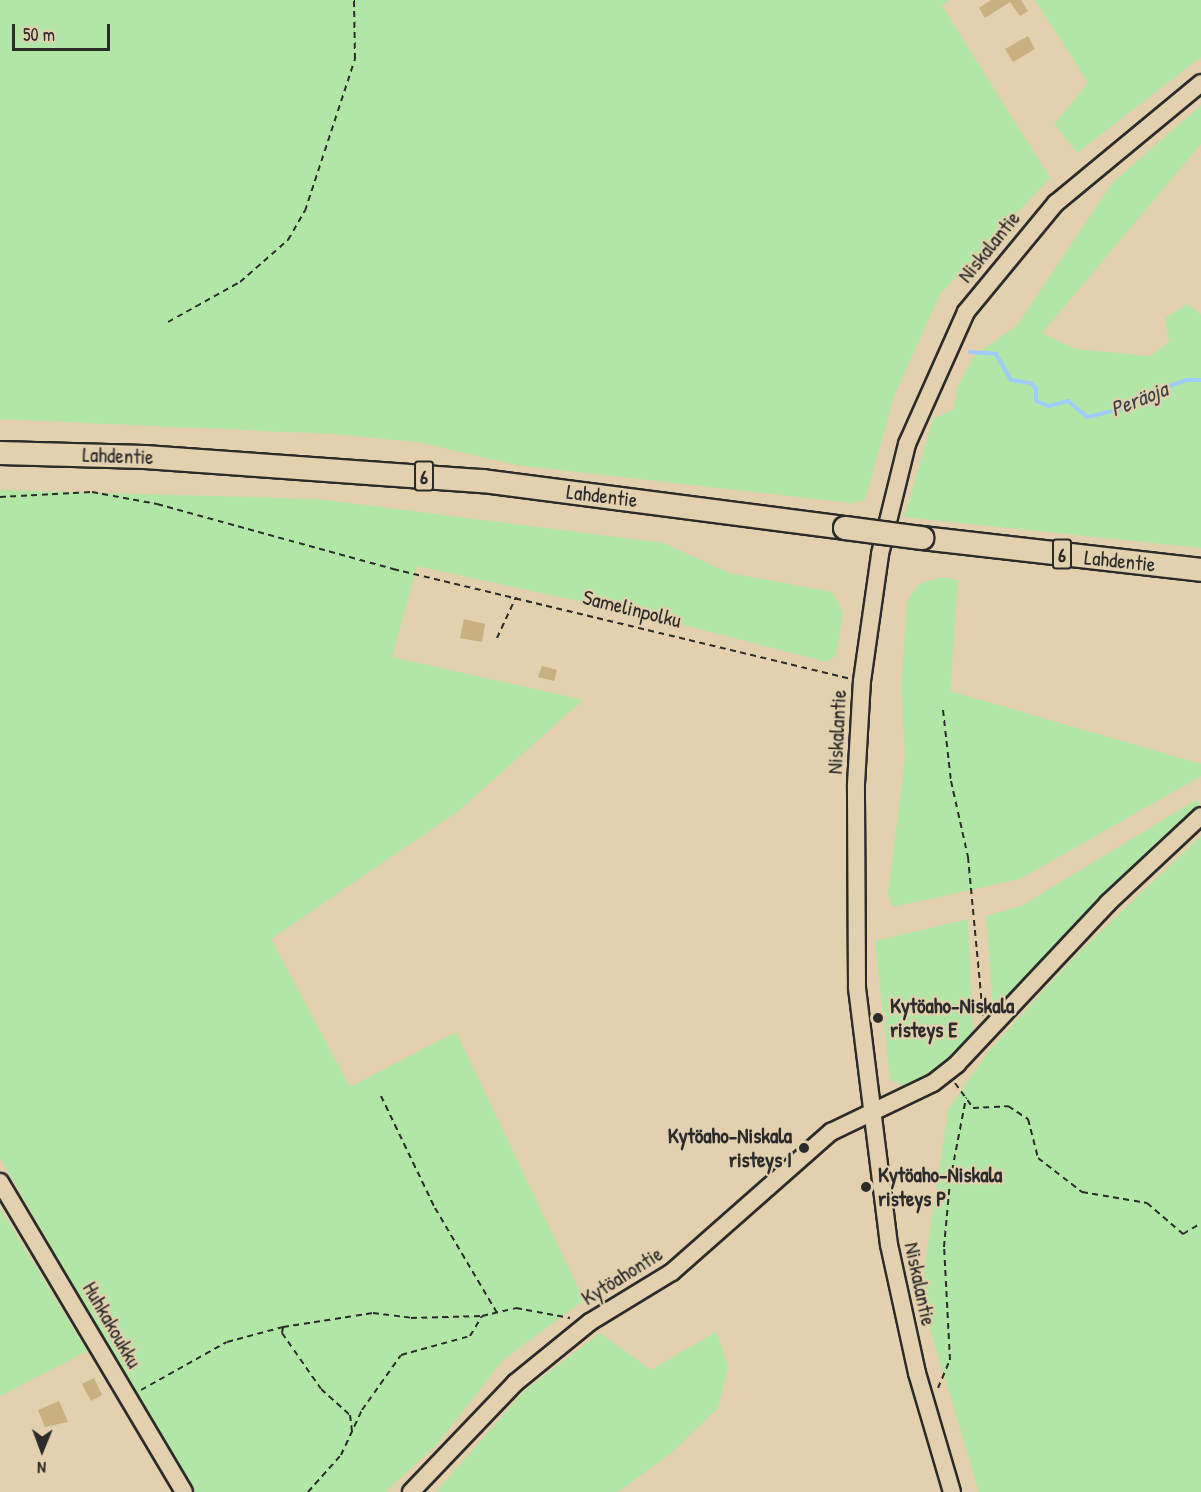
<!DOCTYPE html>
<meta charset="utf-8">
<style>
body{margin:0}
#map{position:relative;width:1201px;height:1492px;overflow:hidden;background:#e2d0ae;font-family:"Patrick Hand",sans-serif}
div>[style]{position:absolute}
.green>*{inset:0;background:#b2e6a7}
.stream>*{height:4px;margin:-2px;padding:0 2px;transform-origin:2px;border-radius:2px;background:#9fcbf9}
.building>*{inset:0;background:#c9b080}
.path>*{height:2px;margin-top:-1px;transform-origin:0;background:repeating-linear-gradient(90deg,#2b2b2b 0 6px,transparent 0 10.5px)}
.roads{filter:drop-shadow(2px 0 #2b2b2b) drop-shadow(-2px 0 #2b2b2b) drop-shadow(0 2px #2b2b2b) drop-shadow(0 -2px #2b2b2b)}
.minor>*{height:16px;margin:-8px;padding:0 8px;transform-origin:8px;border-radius:8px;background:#e2d0ae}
.highway>*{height:22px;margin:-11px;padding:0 11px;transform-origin:11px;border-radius:11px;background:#e2d0ae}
.bridges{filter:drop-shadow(2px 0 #2b2b2b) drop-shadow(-2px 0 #2b2b2b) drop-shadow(0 2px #2b2b2b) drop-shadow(0 -2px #2b2b2b)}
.highway-bridge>*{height:22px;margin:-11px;padding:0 11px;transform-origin:11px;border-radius:11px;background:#e2d0ae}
.dots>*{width:16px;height:16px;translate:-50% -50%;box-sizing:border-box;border:3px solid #e2d0ae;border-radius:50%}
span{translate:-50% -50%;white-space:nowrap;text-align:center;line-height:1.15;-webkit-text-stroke:4.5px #e2d0ae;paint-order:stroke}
.shield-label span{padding:2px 4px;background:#e2d0ae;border:2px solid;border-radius:4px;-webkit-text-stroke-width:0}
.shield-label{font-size:20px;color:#2b2b2b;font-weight:700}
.street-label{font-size:21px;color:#2b2b2b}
.poi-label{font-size:21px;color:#2b2b2b;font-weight:700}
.left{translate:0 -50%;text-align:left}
.right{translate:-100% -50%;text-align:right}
.water-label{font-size:22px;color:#3c434a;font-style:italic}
.north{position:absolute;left:12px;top:1420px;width:60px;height:60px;-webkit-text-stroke:4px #e2d0ae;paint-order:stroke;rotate:181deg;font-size:16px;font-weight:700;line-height:24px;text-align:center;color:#2b2b2b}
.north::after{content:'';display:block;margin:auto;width:21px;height:27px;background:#2b2b2b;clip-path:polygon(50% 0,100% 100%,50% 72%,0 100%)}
.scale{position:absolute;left:12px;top:24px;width:98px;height:27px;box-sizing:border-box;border:3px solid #2b2b2b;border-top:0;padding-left:8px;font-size:18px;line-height:21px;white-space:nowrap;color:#2b2b2b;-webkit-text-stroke:4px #e2d0ae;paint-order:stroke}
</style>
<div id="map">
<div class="green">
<div style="clip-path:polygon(0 0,949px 0,942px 6px,1050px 178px,940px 294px,894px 396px,865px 500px,851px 503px,516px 465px,417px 442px,333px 434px,0 419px)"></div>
<div style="clip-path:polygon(1035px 0,1201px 0,1201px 57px,1077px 153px,1054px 124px,1088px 83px)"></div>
<div style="clip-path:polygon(1201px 105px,1201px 144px,1042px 333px,1076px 349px,1150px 356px,1169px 342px,1165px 318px,1187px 304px,1201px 315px,1201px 548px,904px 517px,933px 419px,954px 409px,957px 388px,973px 357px,1017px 325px,1112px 183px)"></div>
<div style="clip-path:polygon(0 490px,317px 499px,664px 543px,729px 573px,832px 592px,843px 613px,836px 655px,827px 662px,657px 618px,417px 566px,392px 657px,583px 700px,457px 812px,271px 939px,350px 1087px,456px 1032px,584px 1300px,503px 1360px,438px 1443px,385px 1492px,193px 1492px,0 1158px)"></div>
<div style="clip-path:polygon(942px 577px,958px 580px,950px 691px,1201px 764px,1201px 776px,1020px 879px,893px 907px,888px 894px,905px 758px,901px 685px,907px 601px,919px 584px)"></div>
<div style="clip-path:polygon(1196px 800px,1201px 807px,993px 1009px,986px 916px,1021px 906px)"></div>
<div style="clip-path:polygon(1201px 836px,1201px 1492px,979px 1492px,930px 1329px,924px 1269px,948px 1110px,988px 1052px,1076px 955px)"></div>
<div style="clip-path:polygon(968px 919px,973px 1034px,967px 1047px,906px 1087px,890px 1080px,875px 941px)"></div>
<div style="clip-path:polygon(0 1208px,87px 1351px,0 1396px)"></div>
<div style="clip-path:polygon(716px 1332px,728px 1366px,718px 1408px,671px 1453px,618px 1492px,436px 1492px,525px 1390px,600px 1333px,651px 1370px)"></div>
</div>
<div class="stream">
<div style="left:970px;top:352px;width:26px;rotate:4deg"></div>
<div style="left:996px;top:354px;width:30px;rotate:60deg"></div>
<div style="left:1011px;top:380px;width:20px;rotate:9deg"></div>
<div style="left:1031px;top:383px;width:8px;rotate:50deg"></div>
<div style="left:1036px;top:389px;width:12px;rotate:90deg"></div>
<div style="left:1036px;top:401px;width:14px;rotate:21deg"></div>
<div style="left:1049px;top:406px;width:20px;rotate:-15deg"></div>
<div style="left:1068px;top:401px;width:25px;rotate:40deg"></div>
<div style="left:1087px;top:417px;width:36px;rotate:-13deg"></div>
<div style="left:1122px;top:409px;width:22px;rotate:-36deg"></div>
<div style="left:1140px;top:396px;width:50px;rotate:-18.8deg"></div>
<div style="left:1187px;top:380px;width:14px"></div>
</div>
<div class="building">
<div style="clip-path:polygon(991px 0,1021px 0,1028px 11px,1020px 16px,1010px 2px,985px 18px,979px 8px)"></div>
<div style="clip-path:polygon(1028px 36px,1035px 49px,1013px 62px,1005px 49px)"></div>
<div style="clip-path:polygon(464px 619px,485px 624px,482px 642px,460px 638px)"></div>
<div style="clip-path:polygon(542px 666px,557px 670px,554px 681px,538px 677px)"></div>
<div style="clip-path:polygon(94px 1378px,102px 1395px,91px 1401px,82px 1384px)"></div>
<div style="clip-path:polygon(59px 1401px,68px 1422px,45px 1427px,38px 1410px)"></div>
</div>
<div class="path">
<div style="left:168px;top:322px;width:82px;rotate:-29.1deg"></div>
<div style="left:240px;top:282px;width:64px;rotate:-41.2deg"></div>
<div style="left:288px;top:240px;width:34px;rotate:-60deg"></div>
<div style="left:305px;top:211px;width:160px;rotate:-71.8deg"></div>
<div style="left:355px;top:59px;width:59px;rotate:-91deg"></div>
<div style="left:0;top:497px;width:92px;rotate:-3.1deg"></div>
<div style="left:92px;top:492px;width:66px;rotate:10.5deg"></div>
<div style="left:157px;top:504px;width:245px;rotate:15.4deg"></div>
<div style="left:393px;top:569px;width:468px;rotate:13.5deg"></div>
<div style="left:497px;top:638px;width:45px;rotate:-65.1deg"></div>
<div style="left:943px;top:710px;width:71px;rotate:83.6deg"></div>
<div style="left:951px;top:781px;width:78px;rotate:77.4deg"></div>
<div style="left:968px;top:857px;width:159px;rotate:84.6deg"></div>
<div style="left:955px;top:1083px;width:31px;rotate:54deg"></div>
<div style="left:973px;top:1108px;width:35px;rotate:-3deg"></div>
<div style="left:1008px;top:1106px;width:24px;rotate:33deg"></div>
<div style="left:1028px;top:1119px;width:40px;rotate:75.6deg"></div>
<div style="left:1038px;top:1158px;width:56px;rotate:37.7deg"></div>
<div style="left:1082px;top:1192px;width:66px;rotate:9.6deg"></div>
<div style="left:1147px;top:1203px;width:48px;rotate:40.7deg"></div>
<div style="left:1183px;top:1234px;width:21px;rotate:-31deg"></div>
<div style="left:381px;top:1096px;width:124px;rotate:64.3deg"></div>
<div style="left:435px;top:1208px;width:122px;rotate:59.4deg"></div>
<div style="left:283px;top:1327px;width:6px;rotate:99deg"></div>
<div style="left:282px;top:1333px;width:68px;rotate:55.1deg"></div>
<div style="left:321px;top:1389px;width:39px;rotate:42deg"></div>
<div style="left:350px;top:1415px;width:17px;rotate:83deg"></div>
<div style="left:938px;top:1388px;width:30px;rotate:-67deg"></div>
<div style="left:950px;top:1360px;width:113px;rotate:-93deg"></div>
<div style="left:944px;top:1247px;width:66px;rotate:-84.8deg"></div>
<div style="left:950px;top:1181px;width:85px;rotate:-79.1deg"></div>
<div style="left:141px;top:1390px;width:98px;rotate:-29.2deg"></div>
<div style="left:227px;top:1342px;width:58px;rotate:-15deg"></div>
<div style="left:283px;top:1327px;width:91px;rotate:-8.8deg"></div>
<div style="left:373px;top:1313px;width:38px;rotate:7deg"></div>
<div style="left:411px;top:1318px;width:71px;rotate:-1.6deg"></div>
<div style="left:482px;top:1316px;width:35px;rotate:-13deg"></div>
<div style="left:516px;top:1308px;width:55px;rotate:10.5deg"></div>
<div style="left:308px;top:1492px;width:50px;rotate:-48.3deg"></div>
<div style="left:341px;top:1455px;width:50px;rotate:-65deg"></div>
<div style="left:362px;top:1410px;width:67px;rotate:-54.7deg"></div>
<div style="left:401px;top:1355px;width:72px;rotate:-15.4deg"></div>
<div style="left:470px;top:1336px;width:23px;rotate:-59deg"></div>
</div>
<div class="roads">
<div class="minor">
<div style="left:0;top:1182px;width:360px;rotate:59.3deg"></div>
<div style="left:411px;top:1492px;width:151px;rotate:-46.3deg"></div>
<div style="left:515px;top:1383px;width:97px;rotate:-39.1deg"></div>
<div style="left:590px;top:1322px;width:96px;rotate:-31.4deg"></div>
<div style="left:672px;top:1272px;width:212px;rotate:-41.4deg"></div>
<div style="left:831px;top:1132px;width:113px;rotate:-25.7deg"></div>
<div style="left:933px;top:1083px;width:31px;rotate:-38deg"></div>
<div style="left:957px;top:1064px;width:221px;rotate:-46.8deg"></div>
<div style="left:1108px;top:903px;width:127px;rotate:-43.1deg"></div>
<div style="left:952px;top:1492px;width:124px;rotate:-106.4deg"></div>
<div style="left:917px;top:1373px;width:131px;rotate:-102.3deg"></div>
<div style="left:889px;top:1245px;width:260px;rotate:-97.1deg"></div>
<div style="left:857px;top:987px;width:203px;rotate:-90.3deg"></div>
<div style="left:856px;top:784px;width:103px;rotate:-86.7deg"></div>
<div style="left:862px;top:681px;width:128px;rotate:-81.9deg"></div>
<div style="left:880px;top:554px;width:113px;rotate:-76.2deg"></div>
<div style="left:907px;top:444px;width:145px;rotate:-65.9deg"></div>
<div style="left:966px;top:312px;width:141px;rotate:-50.5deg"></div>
<div style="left:1056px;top:203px;width:188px;rotate:-39.6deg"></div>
</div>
<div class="highway">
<div style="left:0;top:453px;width:145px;rotate:1.6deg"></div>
<div style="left:145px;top:457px;width:339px;rotate:4.1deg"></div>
<div style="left:483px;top:481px;width:365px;rotate:7.4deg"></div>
<div style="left:922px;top:538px;width:281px;rotate:6.5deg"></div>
</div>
</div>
<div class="bridges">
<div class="highway-bridge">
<div style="left:845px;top:528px;width:78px;rotate:7.4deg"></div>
</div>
</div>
<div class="dots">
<div style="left:878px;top:1018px;background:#2b2b2b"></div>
<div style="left:804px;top:1148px;background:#2b2b2b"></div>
<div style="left:866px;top:1187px;background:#2b2b2b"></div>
</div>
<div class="shield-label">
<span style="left:424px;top:476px">6</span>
<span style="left:1062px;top:554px">6</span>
</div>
<div class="street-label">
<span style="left:989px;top:247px;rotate:-51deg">Niskalantie</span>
<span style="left:118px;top:456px;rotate:2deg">Lahdentie</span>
<span style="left:602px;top:496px;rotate:7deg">Lahdentie</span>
<span style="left:1120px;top:561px;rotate:6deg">Lahdentie</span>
<span style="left:632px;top:609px;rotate:14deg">Samelinpolku</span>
<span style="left:837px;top:732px;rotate:-87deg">Niskalantie</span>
<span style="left:622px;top:1276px;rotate:-32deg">Kytöahontie</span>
<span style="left:920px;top:1284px;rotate:78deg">Niskalantie</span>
<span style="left:112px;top:1325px;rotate:60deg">Huhkakoukku</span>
</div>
<div class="poi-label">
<span class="left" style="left:890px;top:1018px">Kytöaho-Niskala<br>risteys E</span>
<span class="right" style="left:792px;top:1148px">Kytöaho-Niskala<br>risteys I</span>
<span class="left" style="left:878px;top:1187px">Kytöaho-Niskala<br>risteys P</span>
</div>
<div class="water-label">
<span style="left:1139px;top:399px;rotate:-22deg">Peräoja</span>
</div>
<div class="north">N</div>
<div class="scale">50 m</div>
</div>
